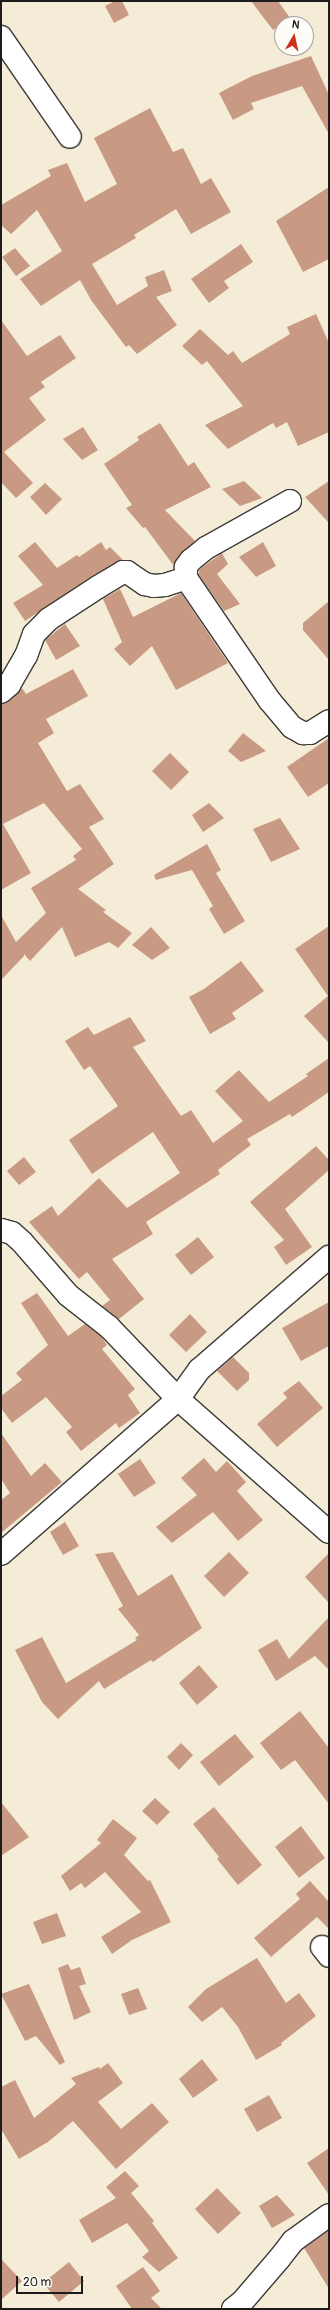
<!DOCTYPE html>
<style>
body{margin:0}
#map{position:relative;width:330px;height:2310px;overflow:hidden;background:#f5ecd8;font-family:Pangolin,sans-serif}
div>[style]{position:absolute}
.building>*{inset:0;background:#c99a83}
.roads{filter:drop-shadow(1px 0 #3d3b38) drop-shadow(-1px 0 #3d3b38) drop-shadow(0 1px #3d3b38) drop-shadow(0 -1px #3d3b38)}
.minor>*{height:22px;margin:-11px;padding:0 11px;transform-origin:11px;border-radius:11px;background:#fff}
span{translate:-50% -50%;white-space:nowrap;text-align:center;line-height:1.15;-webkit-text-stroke:4px #fdfcf7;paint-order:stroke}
.frame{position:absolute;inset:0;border:2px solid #1c1c1c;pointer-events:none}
.north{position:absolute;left:274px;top:16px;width:40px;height:40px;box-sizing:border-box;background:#fdfcf7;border:1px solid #a3a29f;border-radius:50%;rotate:9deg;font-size:11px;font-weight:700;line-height:16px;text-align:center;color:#1c1c1c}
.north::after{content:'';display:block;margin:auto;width:14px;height:18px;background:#c8321e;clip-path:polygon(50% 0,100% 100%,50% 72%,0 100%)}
.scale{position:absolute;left:16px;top:2276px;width:67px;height:18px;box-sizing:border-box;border:2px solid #1c1c1c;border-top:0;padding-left:5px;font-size:12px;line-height:14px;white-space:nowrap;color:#1c1c1c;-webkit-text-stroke:3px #fdfcf7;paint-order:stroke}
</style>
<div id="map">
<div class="building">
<div style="clip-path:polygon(115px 1px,122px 1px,129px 15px,114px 23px,105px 6px)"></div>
<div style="clip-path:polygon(251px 1px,278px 1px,290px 18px,273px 30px)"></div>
<div style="clip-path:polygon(311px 56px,329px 95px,329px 134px,302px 86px,251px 103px,254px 109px,233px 120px,219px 93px,252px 76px)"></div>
<div style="clip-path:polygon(150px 108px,173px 152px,183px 148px,201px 184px,211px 178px,231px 212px,191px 234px,176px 209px,134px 235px,136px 238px,92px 264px,117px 305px,148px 286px,145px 277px,164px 270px,172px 291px,156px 297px,177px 325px,137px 354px,129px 345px,126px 347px,91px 300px,80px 280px,41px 306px,20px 279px,62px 251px,37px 210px,11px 234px,1px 225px,1px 205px,51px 176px,48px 170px,67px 163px,85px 202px,115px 185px,117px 184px,94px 138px)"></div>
<div style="clip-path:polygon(329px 187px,329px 259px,303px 272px,276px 221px)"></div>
<div style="clip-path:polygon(241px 244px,253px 262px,224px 281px,229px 288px,209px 303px,191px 279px)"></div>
<div style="clip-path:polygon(15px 248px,30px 266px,16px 276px,2px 257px)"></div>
<div style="clip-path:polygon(316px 314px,329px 343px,329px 432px,298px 446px,287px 422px,276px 428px,273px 423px,228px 449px,205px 425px,243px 406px,207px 361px,202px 365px,182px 346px,200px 329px,228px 355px,233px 351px,242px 363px,290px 334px,287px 327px)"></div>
<div style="clip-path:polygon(1px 320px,27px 356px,60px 335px,76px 358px,41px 382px,45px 387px,29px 398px,46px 420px,4px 452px,33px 483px,16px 498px,1px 482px)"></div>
<div style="clip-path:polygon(160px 423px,188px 466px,194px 462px,211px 487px,165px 510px,195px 541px,181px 553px,174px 566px,145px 527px,143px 528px,126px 508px,132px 505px,104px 464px,139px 440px,137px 437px)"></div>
<div style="clip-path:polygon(83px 427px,98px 450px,82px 460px,63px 439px)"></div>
<div style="clip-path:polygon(244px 481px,262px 498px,240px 506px,222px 489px)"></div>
<div style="clip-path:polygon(329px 481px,329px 523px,305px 497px)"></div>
<div style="clip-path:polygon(45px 483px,62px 499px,46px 515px,30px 497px)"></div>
<div style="clip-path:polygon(35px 542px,57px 568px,77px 555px,79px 557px,101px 542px,106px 550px,110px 547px,123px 560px,92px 576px,25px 621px,13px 603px,43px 585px,18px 556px)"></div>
<div style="clip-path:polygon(263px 542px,276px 566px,256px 577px,239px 557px)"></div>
<div style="clip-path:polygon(222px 553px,228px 564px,217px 574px,240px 604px,224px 611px,198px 574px,200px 569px)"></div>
<div style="clip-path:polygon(120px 589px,133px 617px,181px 593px,228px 663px,176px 690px,152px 646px,130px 666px,114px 649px,122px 642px,103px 599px)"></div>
<div style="clip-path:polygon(329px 601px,329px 660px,303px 630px,303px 623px)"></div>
<div style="clip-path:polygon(65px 624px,80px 646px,56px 660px,45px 640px)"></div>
<div style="clip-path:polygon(73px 669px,88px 696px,46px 719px,54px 733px,38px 743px,67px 791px,80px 784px,104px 819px,89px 827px,114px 864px,78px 889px,106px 910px,103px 912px,132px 933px,118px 948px,109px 942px,75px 957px,62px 927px,30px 961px,24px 954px,24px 956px,1px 980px,1px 915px,16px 942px,46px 913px,31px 888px,76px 860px,73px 856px,82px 849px,44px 803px,3px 824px,31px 873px,1px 890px,1px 704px,9px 701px,22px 688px,26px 694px)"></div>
<div style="clip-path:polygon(243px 733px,266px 751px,241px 762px,228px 751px)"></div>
<div style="clip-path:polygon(329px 738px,329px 783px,308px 797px,287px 767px)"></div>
<div style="clip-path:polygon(170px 753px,189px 772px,171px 790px,152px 771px)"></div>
<div style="clip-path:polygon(209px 803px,224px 818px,203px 832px,192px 815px)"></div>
<div style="clip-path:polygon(280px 818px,300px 849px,271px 862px,253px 829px)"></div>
<div style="clip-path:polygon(207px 844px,221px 870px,216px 873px,245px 921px,224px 934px,209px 909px,213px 906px,192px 870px,156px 880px,154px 875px)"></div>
<div style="clip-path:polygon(329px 926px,329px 1043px,304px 1016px,328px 996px,295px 949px)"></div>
<div style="clip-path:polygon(151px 927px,170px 948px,152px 960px,132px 945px)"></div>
<div style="clip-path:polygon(241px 961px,264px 991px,232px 1013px,236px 1019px,210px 1034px,189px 997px,204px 989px)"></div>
<div style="clip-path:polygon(130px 1017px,146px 1041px,133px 1047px,181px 1116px,191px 1110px,213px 1143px,243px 1121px,215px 1091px,239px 1070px,269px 1102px,308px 1076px,306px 1074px,329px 1058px,329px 1092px,292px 1117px,290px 1114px,247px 1139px,251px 1145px,218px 1170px,220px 1174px,146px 1222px,153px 1234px,112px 1259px,144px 1299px,119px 1319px,102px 1306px,110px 1300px,87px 1272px,79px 1279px,29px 1222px,52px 1206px,58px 1216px,99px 1178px,127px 1208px,180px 1173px,153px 1132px,92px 1174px,69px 1140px,118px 1106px,90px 1066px,84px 1070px,65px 1041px,88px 1027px,94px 1035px)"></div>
<div style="clip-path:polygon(316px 1146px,329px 1160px,329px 1170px,285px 1209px,312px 1247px,286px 1265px,274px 1247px,284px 1240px,250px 1202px)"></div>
<div style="clip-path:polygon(24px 1157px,36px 1172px,19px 1185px,7px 1171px)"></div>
<div style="clip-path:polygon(198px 1237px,214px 1257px,191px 1275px,175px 1255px)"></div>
<div style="clip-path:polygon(37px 1293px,68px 1336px,85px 1324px,100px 1335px,107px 1345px,102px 1349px,135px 1389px,128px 1395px,140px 1413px,119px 1428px,116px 1423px,81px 1451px,66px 1432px,72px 1427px,46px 1397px,12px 1423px,1px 1408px,1px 1396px,22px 1380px,16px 1373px,48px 1345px,21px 1303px)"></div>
<div style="clip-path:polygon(329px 1302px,329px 1346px,301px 1361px,282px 1328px)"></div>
<div style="clip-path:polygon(190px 1314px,207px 1332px,186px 1352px,169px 1335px)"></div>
<div style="clip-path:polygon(233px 1357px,249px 1373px,249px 1380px,237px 1391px,217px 1371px)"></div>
<div style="clip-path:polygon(299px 1381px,323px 1408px,277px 1447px,257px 1424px,287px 1398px,283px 1393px)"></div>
<div style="clip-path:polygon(1px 1433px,31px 1476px,45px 1463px,62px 1482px,1px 1533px,1px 1500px,10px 1493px,1px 1479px)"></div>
<div style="clip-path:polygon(204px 1458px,216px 1472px,227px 1461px,246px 1482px,237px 1491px,263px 1520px,238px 1541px,213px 1512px,172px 1543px,156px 1527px,197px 1495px,181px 1478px)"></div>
<div style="clip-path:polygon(140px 1459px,156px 1483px,134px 1497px,118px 1474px)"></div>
<div style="clip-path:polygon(65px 1522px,79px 1546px,63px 1555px,50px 1532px)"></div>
<div style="clip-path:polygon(113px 1552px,138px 1596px,172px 1574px,202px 1628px,153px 1662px,151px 1660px,104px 1689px,99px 1681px,58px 1719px,42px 1702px,15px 1650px,42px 1637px,66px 1683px,137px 1640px,135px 1638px,139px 1635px,118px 1609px,123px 1606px,95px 1554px)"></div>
<div style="clip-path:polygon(229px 1552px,249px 1573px,224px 1597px,204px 1576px)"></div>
<div style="clip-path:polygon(329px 1553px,329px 1603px,305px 1577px)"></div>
<div style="clip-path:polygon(329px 1617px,329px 1670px,315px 1656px,276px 1681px,258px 1650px,277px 1639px,289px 1659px)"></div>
<div style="clip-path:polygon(199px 1665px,218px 1687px,197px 1705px,179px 1683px)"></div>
<div style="clip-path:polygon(300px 1711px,329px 1748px,329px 1804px,295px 1760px,281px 1770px,260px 1743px)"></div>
<div style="clip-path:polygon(235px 1734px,254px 1757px,219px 1786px,200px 1762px)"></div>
<div style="clip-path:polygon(181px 1743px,193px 1755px,179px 1770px,167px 1757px)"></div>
<div style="clip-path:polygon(155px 1798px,170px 1812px,157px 1825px,142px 1811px)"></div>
<div style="clip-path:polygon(1px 1802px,29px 1837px,1px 1856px)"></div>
<div style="clip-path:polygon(214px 1807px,262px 1865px,238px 1885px,217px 1859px,219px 1857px,193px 1824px)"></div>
<div style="clip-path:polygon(113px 1819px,137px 1838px,124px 1855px,148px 1881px,150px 1880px,171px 1922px,132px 1940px,112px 1954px,101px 1937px,141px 1912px,105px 1872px,85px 1888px,81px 1883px,70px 1891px,61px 1876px,101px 1843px,97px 1840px)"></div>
<div style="clip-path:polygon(301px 1826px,325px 1858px,299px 1878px,275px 1847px)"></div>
<div style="clip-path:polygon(310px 1881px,329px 1902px,329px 1929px,317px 1917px,271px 1957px,254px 1938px,300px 1899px,296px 1894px)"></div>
<div style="clip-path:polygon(57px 1913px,66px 1936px,42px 1944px,33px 1922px)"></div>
<div style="clip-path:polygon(257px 1958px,286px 2003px,299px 1993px,316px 2016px,281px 2043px,282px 2045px,256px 2060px,238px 2027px,222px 2007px,202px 2022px,188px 2007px,206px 1989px)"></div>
<div style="clip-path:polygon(68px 1964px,71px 1970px,80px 1967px,86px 1984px,79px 1986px,91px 2012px,74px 2020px,58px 1968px)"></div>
<div style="clip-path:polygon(29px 1984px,65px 2062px,60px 2065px,36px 2036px,25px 2041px,1px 1994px)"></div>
<div style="clip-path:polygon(138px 1988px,147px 2009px,129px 2015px,121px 1994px)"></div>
<div style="clip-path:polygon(202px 2059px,218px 2080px,193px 2098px,179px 2079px)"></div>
<div style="clip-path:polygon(108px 2063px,123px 2083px,98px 2102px,121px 2129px,152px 2103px,169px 2122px,116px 2169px,73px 2121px,48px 2142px,19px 2159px,1px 2129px,1px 2087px,15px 2080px,34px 2118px,76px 2084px,71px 2078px,99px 2067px,100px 2069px)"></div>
<div style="clip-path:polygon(269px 2095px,282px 2118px,257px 2132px,244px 2109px)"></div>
<div style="clip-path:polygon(329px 2148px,329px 2195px,307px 2163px)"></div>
<div style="clip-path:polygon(125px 2171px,139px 2186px,131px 2193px,154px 2221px,152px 2223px,178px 2258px,159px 2272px,142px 2257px,149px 2251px,127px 2223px,92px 2243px,79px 2220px,116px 2198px,106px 2187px)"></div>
<div style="clip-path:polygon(217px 2188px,241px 2213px,218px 2234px,195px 2209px)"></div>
<div style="clip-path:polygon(277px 2195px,295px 2215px,272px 2228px,259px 2206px)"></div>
<div style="clip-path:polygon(329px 2230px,329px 2289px,304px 2248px)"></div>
<div style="clip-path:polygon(1px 2259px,22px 2281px,1px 2300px)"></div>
<div style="clip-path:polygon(69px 2262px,84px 2281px,59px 2302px,43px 2283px)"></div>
<div style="clip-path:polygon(143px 2267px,160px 2291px,151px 2298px,162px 2309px,132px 2309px,116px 2286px)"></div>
</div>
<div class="roads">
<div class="minor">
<div style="left:1px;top:37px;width:121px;rotate:55.4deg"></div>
<div style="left:290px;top:501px;width:96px;rotate:150.8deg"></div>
<div style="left:206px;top:548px;width:19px;rotate:141deg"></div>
<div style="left:191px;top:560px;width:9px;rotate:126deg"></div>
<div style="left:186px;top:567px;width:11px;rotate:90deg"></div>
<div style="left:186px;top:578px;width:149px;rotate:55.7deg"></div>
<div style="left:270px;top:701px;width:34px;rotate:50deg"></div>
<div style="left:292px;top:727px;width:13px;rotate:29deg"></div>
<div style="left:303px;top:733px;width:7px"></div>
<div style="left:310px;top:733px;width:22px;rotate:-32deg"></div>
<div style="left:1px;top:692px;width:11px;rotate:-41deg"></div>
<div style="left:9px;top:685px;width:34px;rotate:-60deg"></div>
<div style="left:26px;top:656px;width:23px;rotate:-70deg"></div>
<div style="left:34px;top:634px;width:21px;rotate:-45deg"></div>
<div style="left:49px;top:619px;width:59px;rotate:-33.1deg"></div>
<div style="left:98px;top:587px;width:29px;rotate:-31deg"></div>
<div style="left:123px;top:572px;width:4px"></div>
<div style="left:127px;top:572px;width:22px;rotate:34deg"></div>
<div style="left:145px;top:584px;width:9px;rotate:13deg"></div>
<div style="left:154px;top:586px;width:11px;rotate:-5deg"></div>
<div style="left:165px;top:585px;width:22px;rotate:-18deg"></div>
<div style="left:1px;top:1230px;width:11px;rotate:15deg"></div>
<div style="left:12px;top:1233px;width:13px;rotate:42deg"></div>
<div style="left:22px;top:1242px;width:70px;rotate:49deg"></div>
<div style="left:68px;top:1295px;width:52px;rotate:38deg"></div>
<div style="left:109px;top:1327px;width:100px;rotate:46.2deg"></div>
<div style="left:178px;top:1399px;width:201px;rotate:41.4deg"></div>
<div style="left:1px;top:1554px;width:235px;rotate:-41.2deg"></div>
<div style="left:178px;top:1399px;width:37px;rotate:-54deg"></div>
<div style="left:200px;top:1369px;width:171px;rotate:-41deg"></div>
<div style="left:322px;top:1947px;width:11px;rotate:52deg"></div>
<div style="left:233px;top:2309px;width:11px;rotate:-38deg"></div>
<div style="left:242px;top:2302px;width:57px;rotate:-49.3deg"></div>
<div style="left:279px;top:2259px;width:23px;rotate:-52deg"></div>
<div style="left:293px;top:2241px;width:44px;rotate:-35.8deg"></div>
</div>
</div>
<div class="frame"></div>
<div class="north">N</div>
<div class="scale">20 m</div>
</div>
